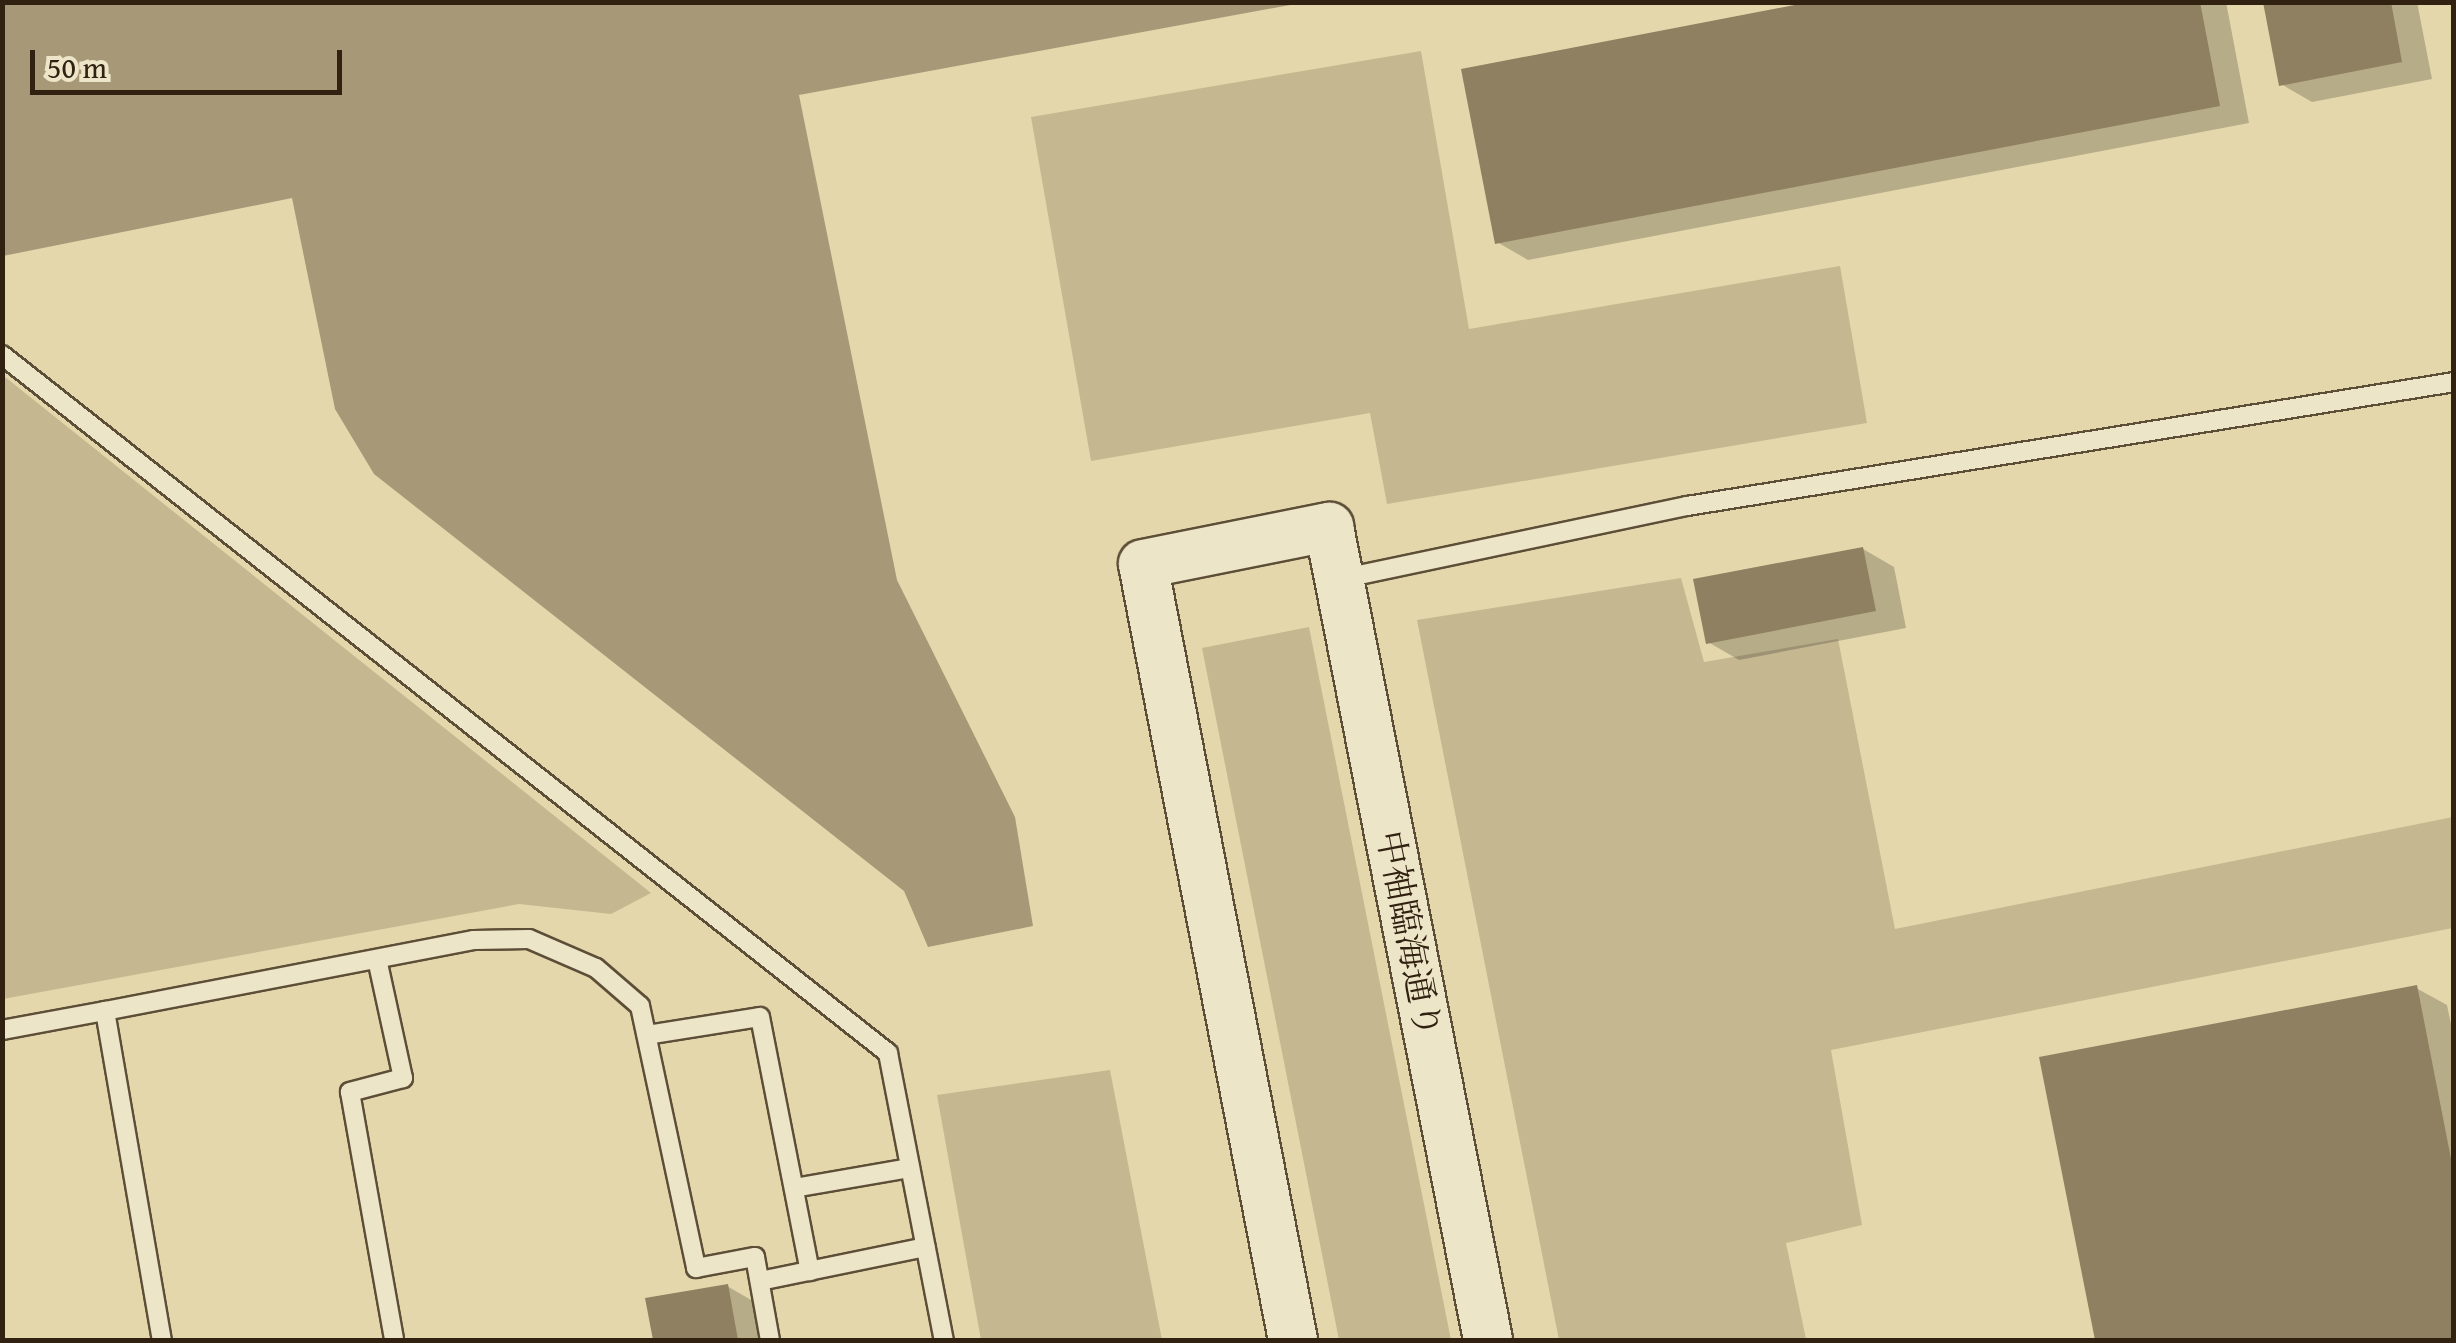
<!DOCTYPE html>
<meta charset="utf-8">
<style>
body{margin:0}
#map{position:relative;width:2456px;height:1343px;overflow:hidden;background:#e4d7ab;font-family:"Gentium Book Plus","Noto Serif JP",serif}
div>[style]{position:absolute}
.green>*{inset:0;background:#c5b891}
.water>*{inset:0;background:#a79977}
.shadow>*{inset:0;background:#0003}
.building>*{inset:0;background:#8e8061}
.roads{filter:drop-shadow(2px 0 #5d4e38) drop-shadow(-2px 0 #5d4e38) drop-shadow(0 2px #5d4e38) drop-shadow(0 -2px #5d4e38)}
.service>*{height:18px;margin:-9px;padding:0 9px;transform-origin:9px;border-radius:9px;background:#ede5c8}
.tertiary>*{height:48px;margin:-24px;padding:0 24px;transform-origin:24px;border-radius:24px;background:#ede5c8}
span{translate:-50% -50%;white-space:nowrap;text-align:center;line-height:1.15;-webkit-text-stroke:8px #ede5c8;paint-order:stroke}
.street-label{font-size:35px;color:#302111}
.frame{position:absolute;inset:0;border:5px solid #302111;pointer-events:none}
.scale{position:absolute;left:30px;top:50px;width:312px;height:45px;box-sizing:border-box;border:5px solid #302111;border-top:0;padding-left:12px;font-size:30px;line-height:35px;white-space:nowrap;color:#302111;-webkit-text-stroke:8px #ede5c8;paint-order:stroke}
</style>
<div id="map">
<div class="green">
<div style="clip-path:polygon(1421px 51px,1469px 329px,1840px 266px,1867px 423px,1387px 504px,1370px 413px,1091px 461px,1031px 117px)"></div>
<div style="clip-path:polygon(5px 377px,651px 893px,611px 914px,519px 904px,3px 999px)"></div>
<div style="clip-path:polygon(1681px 578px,1704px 662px,1838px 639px,1895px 929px,2453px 817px,2453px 928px,1831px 1050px,1862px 1225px,1786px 1243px,1806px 1339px,1559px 1340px,1417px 620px)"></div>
<div style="clip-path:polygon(1309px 627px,1451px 1340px,1339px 1340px,1202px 648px)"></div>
<div style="clip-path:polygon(1110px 1070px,1162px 1340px,981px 1340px,937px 1095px)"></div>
</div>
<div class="water">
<div style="clip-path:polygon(3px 2px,1301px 3px,799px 95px,897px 580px,1015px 817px,1033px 926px,928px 947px,904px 891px,374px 474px,335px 409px,292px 198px,3px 256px)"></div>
</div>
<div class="shadow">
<div style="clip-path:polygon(1823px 2px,2226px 2px,2249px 123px,1528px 260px,1497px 242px)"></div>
<div style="clip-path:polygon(2265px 2px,2417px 2px,2432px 79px,2312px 102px,2281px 84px)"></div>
<div style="clip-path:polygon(1863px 549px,1894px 567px,1906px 628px,1739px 660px,1708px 642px)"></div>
<div style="clip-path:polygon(2416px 988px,2447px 1005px,2454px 1039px,2454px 1340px,2098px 1340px,2042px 1059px)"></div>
<div style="clip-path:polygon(727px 1286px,758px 1304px,765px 1340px,655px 1340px,648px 1300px)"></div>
</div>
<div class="building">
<div style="clip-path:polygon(1810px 2px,2200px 2px,2220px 106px,1495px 244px,1461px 69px)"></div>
<div style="clip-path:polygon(2263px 2px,2391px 2px,2402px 62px,2279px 86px)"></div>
<div style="clip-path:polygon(1863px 547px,1876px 611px,1706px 644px,1693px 579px)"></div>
<div style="clip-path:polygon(2417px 985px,2454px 1174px,2454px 1340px,2095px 1340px,2039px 1057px)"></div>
<div style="clip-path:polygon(728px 1284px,738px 1340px,653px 1340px,645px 1298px)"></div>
</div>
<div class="roads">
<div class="service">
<div style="left:2px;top:355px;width:1128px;rotate:38.23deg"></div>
<div style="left:888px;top:1053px;width:292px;rotate:79deg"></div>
<div style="left:1340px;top:579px;width:355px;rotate:-11.9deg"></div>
<div style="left:1687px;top:506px;width:777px;rotate:-9.18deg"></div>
<div style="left:377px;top:959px;width:122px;rotate:77.7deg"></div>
<div style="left:403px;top:1078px;width:55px;rotate:165.2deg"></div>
<div style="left:350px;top:1092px;width:252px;rotate:79.9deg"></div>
<div style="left:105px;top:1011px;width:376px;rotate:-10.9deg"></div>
<div style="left:474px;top:940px;width:55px;rotate:-1deg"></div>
<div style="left:529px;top:939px;width:73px;rotate:23.4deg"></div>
<div style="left:596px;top:968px;width:58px;rotate:40.8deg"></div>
<div style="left:640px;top:1006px;width:268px;rotate:77.9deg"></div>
<div style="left:696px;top:1268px;width:60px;rotate:-10.6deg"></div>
<div style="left:755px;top:1257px;width:84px;rotate:79.8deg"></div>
<div style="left:2px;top:1030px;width:105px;rotate:-10.5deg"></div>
<div style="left:105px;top:1011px;width:334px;rotate:80.2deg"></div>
<div style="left:647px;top:1035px;width:114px;rotate:-9.1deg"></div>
<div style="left:760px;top:1017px;width:259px;rotate:78.9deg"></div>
<div style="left:794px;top:1188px;width:118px;rotate:-9.8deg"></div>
<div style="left:760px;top:1281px;width:169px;rotate:-11.6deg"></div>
</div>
<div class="tertiary">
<div style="left:1293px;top:1340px;width:790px;rotate:-100.94deg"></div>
<div style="left:1143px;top:564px;width:190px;rotate:-11.3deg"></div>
<div style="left:1329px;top:527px;width:828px;rotate:78.93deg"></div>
</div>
</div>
<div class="street-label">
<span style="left:1409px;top:934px;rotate:79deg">中袖臨海通り</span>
</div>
<div class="frame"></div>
<div class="scale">50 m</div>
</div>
